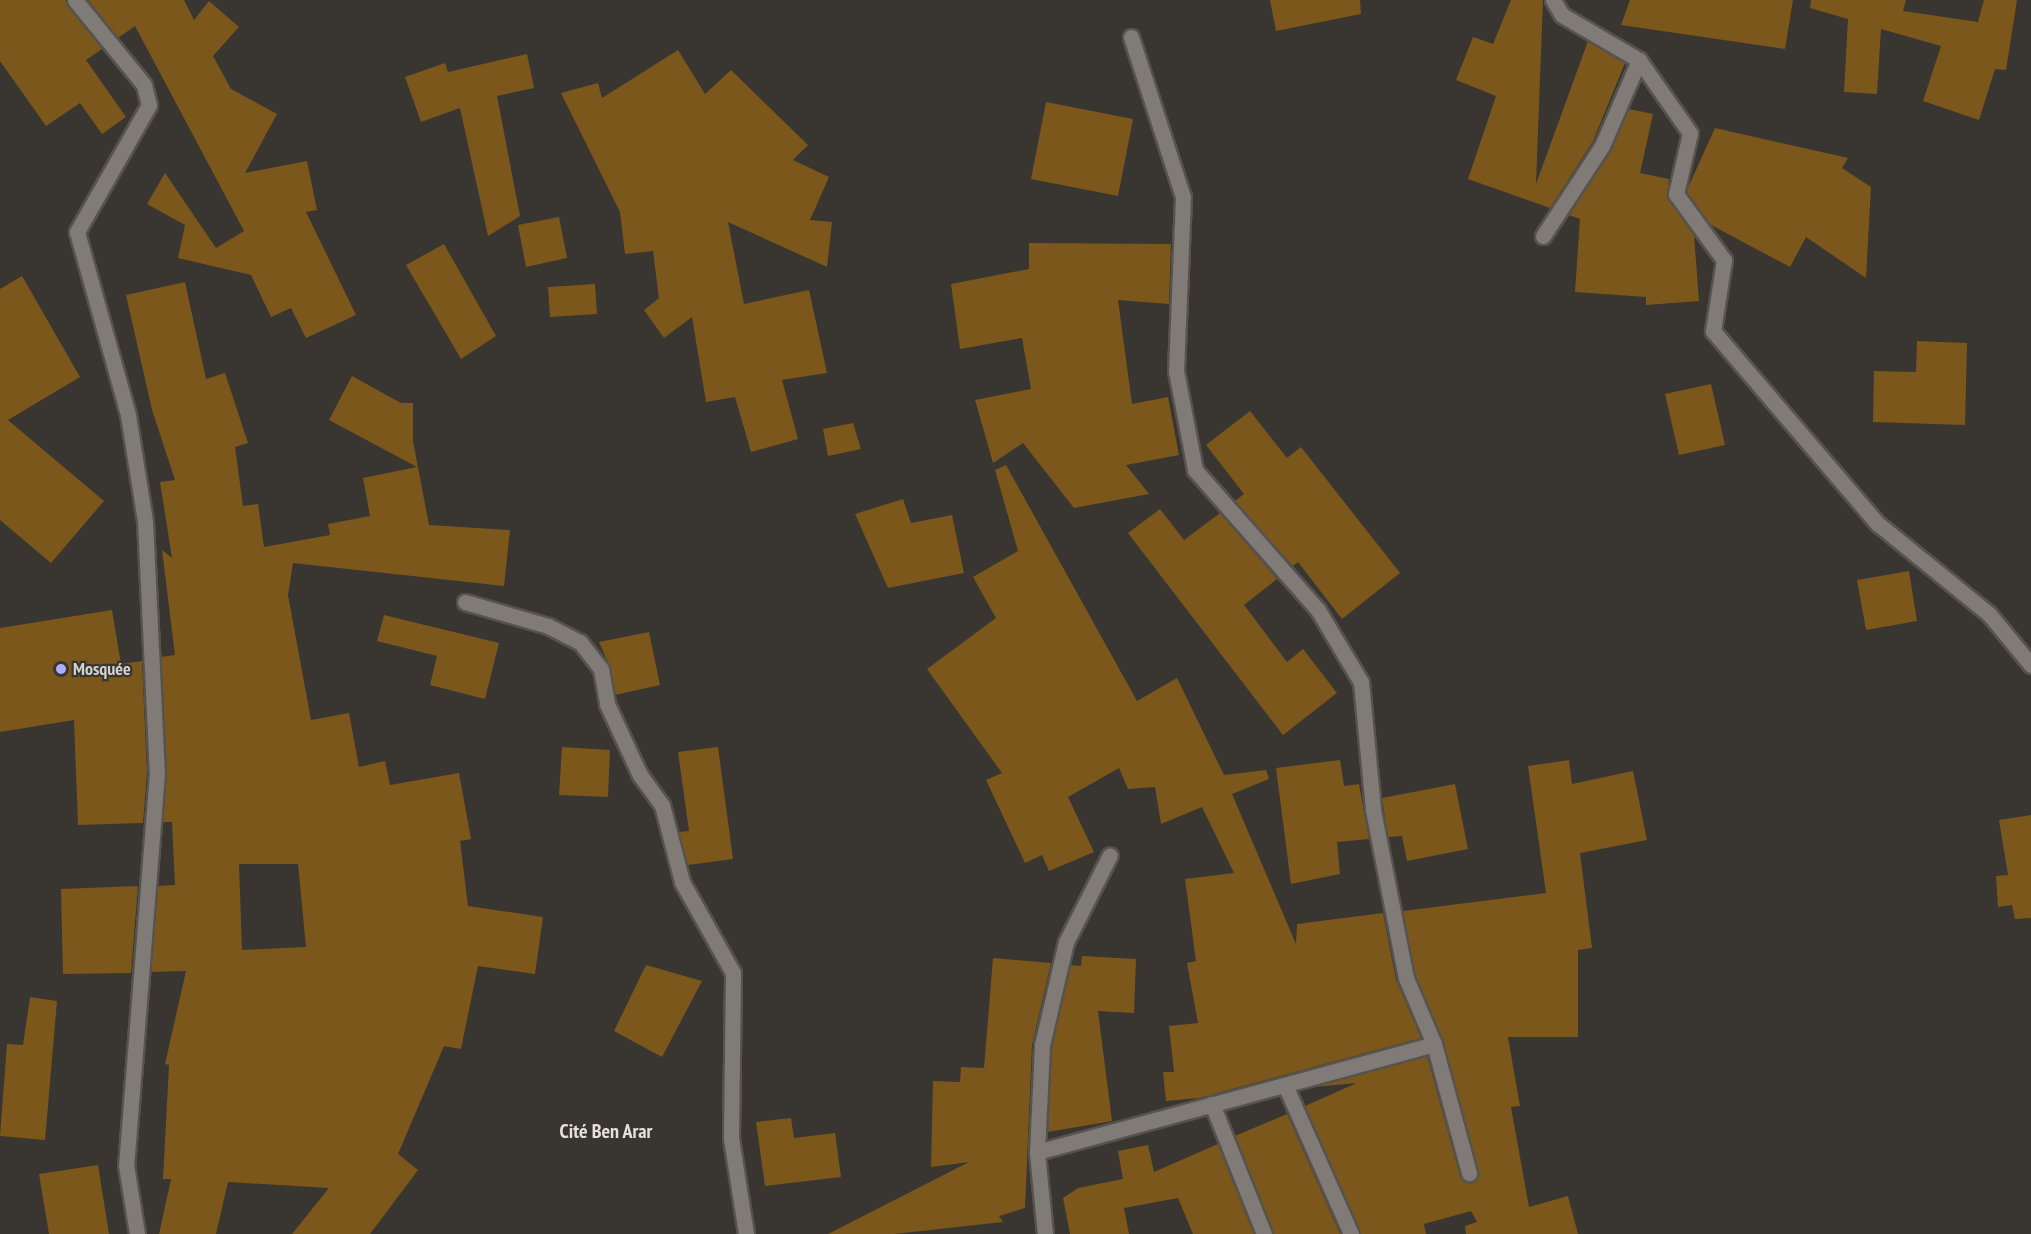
<!DOCTYPE html>
<meta charset="utf-8">
<style>
body{margin:0}
#map{position:relative;width:2031px;height:1234px;overflow:hidden;background:#393530;font-family:"PT Sans Narrow",sans-serif}
div>[style]{position:absolute}
.building>*{inset:0;background:#7c571b}
.roads{filter:drop-shadow(2px 0 #56534f) drop-shadow(-2px 0 #56534f) drop-shadow(0 2px #56534f) drop-shadow(0 -2px #56534f)}
.minor>*{height:15px;margin:-7.5px;padding:0 7.5px;transform-origin:7.5px;border-radius:7.5px;background:#807b76}
.dots>*{width:16px;height:16px;translate:-50% -50%;box-sizing:border-box;border:3px solid #393530;border-radius:50%}
span{translate:-50% -50%;white-space:nowrap;text-align:center;line-height:1.15;-webkit-text-stroke:4.5px #393530;paint-order:stroke}
.poi-label{font-size:18px;color:#d4d2cf;font-weight:700}
.left{translate:0 -50%;text-align:left}
.neighbourhood-label{font-size:20px;color:#e5e0d9;font-weight:700}
</style>
<div id="map">
<div class="building">
<div style="clip-path:polygon(0 0,65px 0,102px 49px,86px 60px,126px 117px,102px 134px,80px 103px,46px 126px,0 61px)"></div>
<div style="clip-path:polygon(88px 0,184px 0,194px 20px,209px 1px,239px 27px,213px 56px,231px 89px,277px 114px,245px 173px,307px 161px,317px 210px,306px 212px,356px 315px,306px 338px,291px 308px,271px 317px,251px 275px,178px 258px,185px 225px,147px 204px,165px 173px,216px 248px,244px 231px,135px 26px,118px 38px)"></div>
<div style="clip-path:polygon(1270px 0,1360px 0,1361px 14px,1276px 31px)"></div>
<div style="clip-path:polygon(1511px 0,1543px 0,1536px 184px,1588px 41px,1625px 63px,1593px 141px,1550px 208px,1468px 179px,1496px 96px,1456px 80px,1473px 37px,1493px 44px)"></div>
<div style="clip-path:polygon(1630px 0,1793px 0,1785px 49px,1621px 25px)"></div>
<div style="clip-path:polygon(1811px 0,1906px 0,1903px 11px,1978px 22px,1984px 0,2017px 0,2006px 70px,1995px 69px,1979px 120px,1923px 101px,1941px 46px,1881px 29px,1877px 94px,1844px 92px,1848px 19px,1810px 8px)"></div>
<div style="clip-path:polygon(678px 50px,705px 94px,731px 70px,808px 145px,793px 160px,829px 177px,810px 220px,832px 222px,827px 267px,728px 222px,744px 304px,809px 290px,827px 373px,782px 380px,798px 439px,751px 452px,735px 397px,706px 402px,692px 317px,664px 338px,644px 310px,659px 298px,653px 251px,625px 254px,620px 212px,561px 93px,598px 83px,602px 98px)"></div>
<div style="clip-path:polygon(527px 54px,534px 88px,497px 96px,520px 216px,488px 236px,460px 108px,421px 122px,405px 77px,445px 63px,448px 72px)"></div>
<div style="clip-path:polygon(1046px 102px,1133px 119px,1118px 196px,1031px 179px)"></div>
<div style="clip-path:polygon(1629px 109px,1653px 114px,1640px 173px,1669px 179px,1667px 196px,1694px 235px,1699px 301px,1646px 305px,1646px 297px,1575px 292px,1580px 219px,1569px 215px,1610px 151px)"></div>
<div style="clip-path:polygon(1715px 128px,1848px 158px,1842px 168px,1871px 187px,1866px 278px,1806px 237px,1790px 267px,1711px 225px,1686px 192px)"></div>
<div style="clip-path:polygon(559px 217px,567px 258px,526px 267px,518px 225px)"></div>
<div style="clip-path:polygon(1029px 243px,1171px 244px,1169px 304px,1118px 300px,1132px 404px,1168px 397px,1179px 455px,1126px 465px,1149px 494px,1074px 508px,1023px 443px,993px 463px,975px 400px,1031px 389px,1022px 338px,960px 349px,951px 284px,1029px 269px)"></div>
<div style="clip-path:polygon(444px 244px,496px 336px,461px 359px,406px 265px)"></div>
<div style="clip-path:polygon(22px 276px,80px 377px,8px 420px,104px 501px,51px 563px,0 520px,0 289px)"></div>
<div style="clip-path:polygon(evenodd,185px 282px,206px 379px,225px 373px,248px 443px,235px 447px,243px 506px,258px 504px,264px 547px,330px 535px,328px 524px,370px 516px,363px 478px,417px 467px,329px 420px,352px 376px,401px 403px,413px 403px,413px 441px,429px 525px,510px 530px,504px 586px,293px 563px,288px 595px,311px 720px,349px 713px,359px 767px,385px 761px,390px 785px,459px 773px,471px 839px,460px 841px,468px 906px,543px 917px,535px 974px,478px 966px,461px 1049px,444px 1046px,398px 1154px,418px 1170px,370px 1234px,292px 1234px,329px 1188px,228px 1182px,216px 1234px,159px 1234px,171px 1179px,163px 1179px,169px 1065px,165px 1064px,186px 971px,151px 972px,158px 886px,175px 885px,172px 822px,163px 822px,167px 773px,161px 657px,175px 655px,162px 550px,172px 558px,160px 482px,175px 480px,152px 410px,126px 295px,185px 282px,239px 864px,298px 864px,306px 947px,242px 950px,239px 864px)"></div>
<div style="clip-path:polygon(595px 284px,597px 314px,550px 317px,548px 287px)"></div>
<div style="clip-path:polygon(1917px 341px,1967px 343px,1965px 425px,1873px 422px,1874px 371px,1916px 372px)"></div>
<div style="clip-path:polygon(1711px 384px,1725px 445px,1679px 455px,1665px 394px)"></div>
<div style="clip-path:polygon(1250px 411px,1287px 458px,1301px 447px,1400px 573px,1342px 619px,1298px 562px,1293px 566px,1235px 501px,1244px 494px,1206px 445px)"></div>
<div style="clip-path:polygon(853px 423px,861px 449px,828px 456px,823px 429px)"></div>
<div style="clip-path:polygon(1006px 465px,1137px 701px,1177px 678px,1224px 775px,1266px 770px,1269px 779px,1232px 794px,1296px 944px,1297px 924px,1383px 913px,1396px 980px,1421px 1038px,1199px 1098px,1166px 1101px,1163px 1072px,1174px 1072px,1169px 1026px,1198px 1023px,1187px 963px,1196px 961px,1185px 879px,1234px 873px,1202px 807px,1161px 824px,1155px 787px,1128px 789px,1119px 768px,1068px 797px,1094px 852px,1049px 871px,1042px 855px,1025px 863px,986px 780px,1002px 773px,927px 669px,996px 618px,973px 577px,1018px 551px,995px 470px)"></div>
<div style="clip-path:polygon(903px 499px,911px 523px,952px 515px,964px 573px,888px 588px,855px 514px)"></div>
<div style="clip-path:polygon(1160px 509px,1184px 540px,1220px 513px,1277px 579px,1244px 605px,1287px 662px,1303px 649px,1337px 693px,1283px 735px,1128px 533px)"></div>
<div style="clip-path:polygon(1909px 571px,1917px 621px,1866px 630px,1857px 580px)"></div>
<div style="clip-path:polygon(112px 610px,121px 664px,142px 661px,147px 773px,143px 823px,78px 825px,74px 720px,0 732px,0 628px)"></div>
<div style="clip-path:polygon(384px 615px,499px 643px,485px 699px,430px 685px,437px 656px,377px 641px)"></div>
<div style="clip-path:polygon(649px 632px,660px 685px,615px 695px,610px 667px,599px 642px)"></div>
<div style="clip-path:polygon(562px 747px,610px 750px,608px 797px,559px 795px)"></div>
<div style="clip-path:polygon(718px 747px,733px 859px,688px 865px,679px 832px,689px 831px,678px 752px)"></div>
<div style="clip-path:polygon(1340px 760px,1344px 786px,1359px 784px,1369px 839px,1337px 842px,1340px 874px,1291px 884px,1276px 768px)"></div>
<div style="clip-path:polygon(1569px 760px,1572px 784px,1633px 771px,1647px 840px,1580px 853px,1592px 948px,1578px 950px,1578px 1037px,1508px 1037px,1520px 1106px,1511px 1107px,1529px 1207px,1568px 1196px,1578px 1234px,1466px 1234px,1465px 1226px,1477px 1222px,1471px 1211px,1424px 1224px,1426px 1234px,1361px 1234px,1305px 1106px,1357px 1083px,1314px 1087px,1427px 1056px,1460px 1176px,1467px 1182px,1476px 1179px,1478px 1170px,1443px 1041px,1415px 975px,1403px 911px,1546px 893px,1528px 766px)"></div>
<div style="clip-path:polygon(1455px 784px,1468px 849px,1407px 861px,1402px 836px,1388px 837px,1382px 798px)"></div>
<div style="clip-path:polygon(2031px 815px,2031px 918px,2015px 919px,2012px 905px,1998px 907px,1996px 876px,2008px 875px,1999px 820px)"></div>
<div style="clip-path:polygon(138px 886px,131px 973px,63px 974px,61px 889px)"></div>
<div style="clip-path:polygon(1082px 956px,1136px 959px,1134px 1013px,1098px 1011px,1112px 1121px,1048px 1132px,1052px 1046px,1071px 965px,1081px 966px)"></div>
<div style="clip-path:polygon(993px 958px,1051px 963px,1032px 1045px,1025px 1208px,999px 1216px,1003px 1222px,894px 1234px,828px 1234px,969px 1162px,931px 1167px,933px 1081px,960px 1082px,961px 1067px,984px 1068px)"></div>
<div style="clip-path:polygon(646px 965px,702px 981px,662px 1057px,614px 1031px)"></div>
<div style="clip-path:polygon(30px 997px,57px 1001px,45px 1140px,0 1136px,7px 1044px,23px 1045px)"></div>
<div style="clip-path:polygon(1287px 1114px,1340px 1234px,1274px 1234px,1235px 1136px)"></div>
<div style="clip-path:polygon(791px 1118px,794px 1138px,835px 1133px,841px 1177px,765px 1186px,756px 1122px)"></div>
<div style="clip-path:polygon(1218px 1144px,1254px 1234px,1193px 1234px,1178px 1198px,1124px 1208px,1129px 1234px,1070px 1234px,1063px 1198px,1078px 1188px,1123px 1179px,1118px 1151px,1148px 1145px,1154px 1172px)"></div>
<div style="clip-path:polygon(98px 1165px,109px 1234px,49px 1234px,39px 1174px)"></div>
</div>
<div class="roads">
<div class="minor">
<div style="left:75px;top:0;width:109px;rotate:50.9deg"></div>
<div style="left:144px;top:85px;width:21px;rotate:76deg"></div>
<div style="left:149px;top:105px;width:146px;rotate:119.6deg"></div>
<div style="left:77px;top:232px;width:190px;rotate:74.4deg"></div>
<div style="left:128px;top:415px;width:107px;rotate:80.9deg"></div>
<div style="left:145px;top:521px;width:252px;rotate:87.3deg"></div>
<div style="left:157px;top:773px;width:393px;rotate:94.5deg"></div>
<div style="left:126px;top:1165px;width:70px;rotate:80.9deg"></div>
<div style="left:1553px;top:0;width:17px;rotate:59deg"></div>
<div style="left:1562px;top:15px;width:89px;rotate:30.3deg"></div>
<div style="left:1639px;top:60px;width:89px;rotate:55.1deg"></div>
<div style="left:1690px;top:133px;width:63px;rotate:102.9deg"></div>
<div style="left:1676px;top:194px;width:82px;rotate:54deg"></div>
<div style="left:1724px;top:260px;width:72px;rotate:98.8deg"></div>
<div style="left:1713px;top:331px;width:253px;rotate:49.5deg"></div>
<div style="left:1877px;top:523px;width:144px;rotate:39.1deg"></div>
<div style="left:1989px;top:614px;width:66px;rotate:50.5deg"></div>
<div style="left:1131px;top:37px;width:168px;rotate:72deg"></div>
<div style="left:1183px;top:197px;width:174px;rotate:92.3deg"></div>
<div style="left:1176px;top:371px;width:101px;rotate:79.1deg"></div>
<div style="left:1195px;top:470px;width:186px;rotate:48.7deg"></div>
<div style="left:1318px;top:610px;width:84px;rotate:59.2deg"></div>
<div style="left:1361px;top:682px;width:129px;rotate:84.6deg"></div>
<div style="left:1373px;top:810px;width:171px;rotate:78.9deg"></div>
<div style="left:1406px;top:978px;width:72px;rotate:67deg"></div>
<div style="left:1434px;top:1044px;width:134px;rotate:74.8deg"></div>
<div style="left:1543px;top:236px;width:108px;rotate:-56.8deg"></div>
<div style="left:1602px;top:146px;width:94px;rotate:-66.7deg"></div>
<div style="left:465px;top:602px;width:86px;rotate:16.1deg"></div>
<div style="left:548px;top:626px;width:36px;rotate:27deg"></div>
<div style="left:580px;top:642px;width:34px;rotate:52deg"></div>
<div style="left:601px;top:669px;width:36px;rotate:80deg"></div>
<div style="left:607px;top:704px;width:78px;rotate:65.1deg"></div>
<div style="left:640px;top:775px;width:37px;rotate:54deg"></div>
<div style="left:662px;top:805px;width:80px;rotate:75.4deg"></div>
<div style="left:682px;top:882px;width:104px;rotate:60.7deg"></div>
<div style="left:733px;top:973px;width:165px;rotate:90.7deg"></div>
<div style="left:731px;top:1138px;width:97px;rotate:81.1deg"></div>
<div style="left:1285px;top:1085px;width:163px;rotate:66.1deg"></div>
<div style="left:1212px;top:1104px;width:140px;rotate:68.2deg"></div>
<div style="left:1037px;top:1152px;width:411px;rotate:-15.2deg"></div>
<div style="left:1045px;top:1234px;width:82px;rotate:-95.6deg"></div>
<div style="left:1037px;top:1152px;width:107px;rotate:-87.3deg"></div>
<div style="left:1042px;top:1045px;width:106px;rotate:-76.9deg"></div>
<div style="left:1066px;top:942px;width:97px;rotate:-63.2deg"></div>
</div>
</div>
<div class="dots">
<div style="left:61px;top:669px;background:#b0aefa"></div>
</div>
<div class="poi-label">
<span class="left" style="left:73px;top:669px">Mosquée</span>
</div>
<div class="neighbourhood-label">
<span style="left:606px;top:1131px">Cité Ben Arar</span>
</div>
</div>
